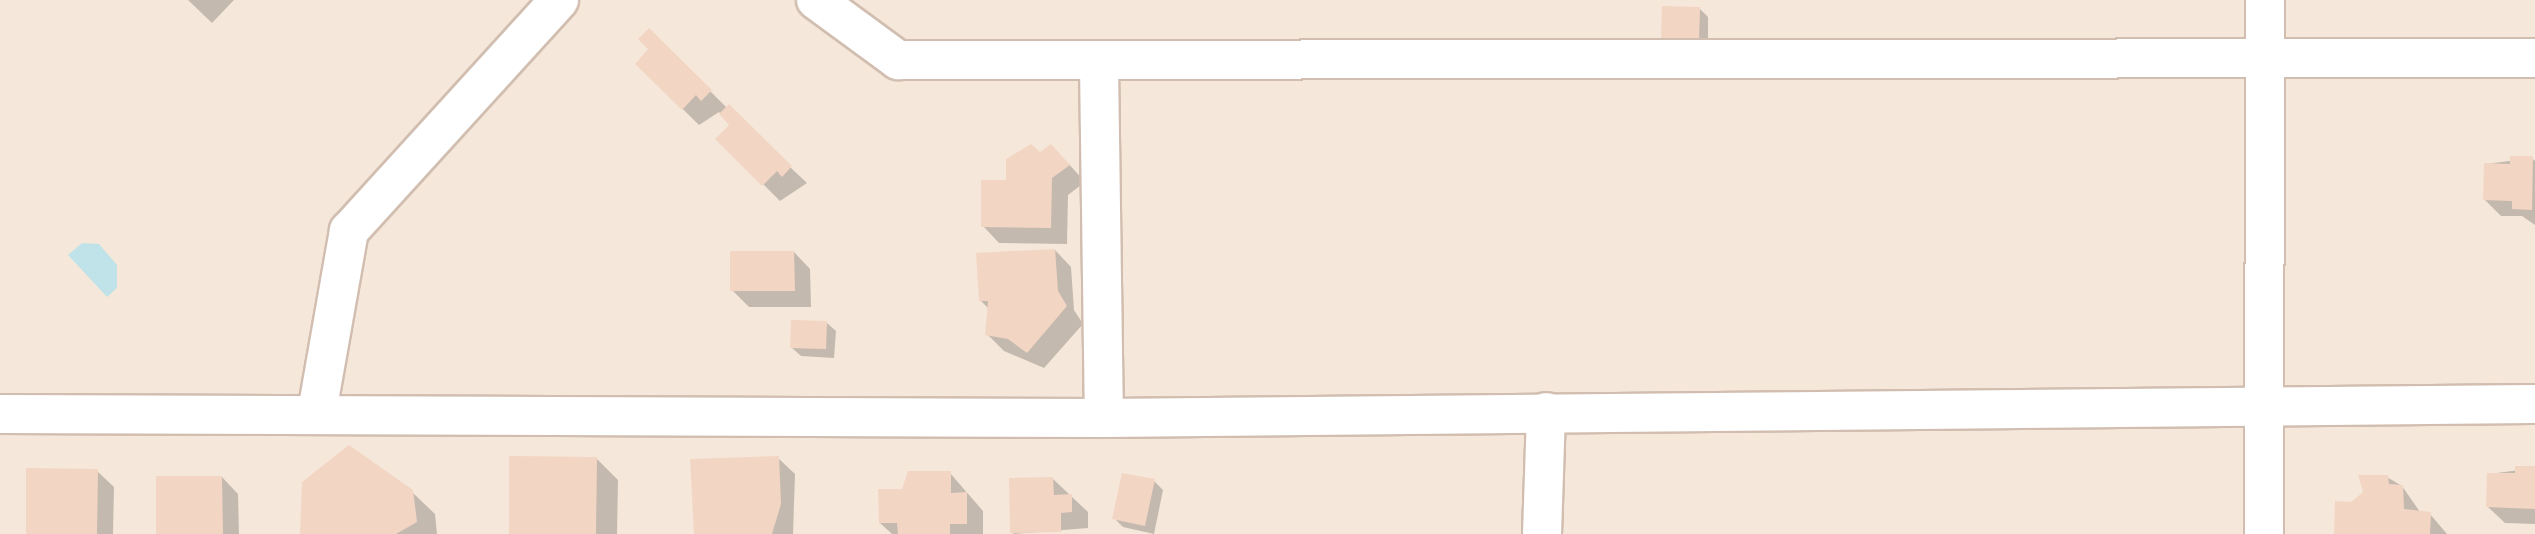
<!DOCTYPE html>
<style>
body{margin:0}
#map{position:relative;width:2535px;height:534px;overflow:hidden;background:#fdf6ec;font-family:Roboto,sans-serif}
div>[style]{position:absolute}
.residential>*{inset:0;background:#f5e8da}
.water>*{inset:0;background:#bfe3e8}
.shadow>*{inset:0;background:#0003}
.building>*{inset:0;background:#f3d5c3}
.roads{filter:drop-shadow(2px 0 #d1beb0) drop-shadow(-2px 0 #d1beb0) drop-shadow(0 2px #d1beb0) drop-shadow(0 -2px #d1beb0)}
.minor>*{height:38px;margin:-19px;padding:0 19px;transform-origin:19px;border-radius:19px;background:#fff}
span{translate:-50% -50%;white-space:nowrap;text-align:center;line-height:1.15;-webkit-text-stroke:5px #fffaf3;paint-order:stroke}
</style>
<div id="map">
<div class="residential">
<div style="clip-path:polygon(0 0,2535px 0,2535px 534px,0 534px)"></div>
</div>
<div class="water">
<div style="clip-path:polygon(82px 243px,99px 244px,117px 265px,117px 288px,107px 297px,68px 255px)"></div>
</div>
<div class="shadow">
<div style="clip-path:polygon(188px 0,234px 0,212px 23px)"></div>
<div style="clip-path:polygon(1699px 8px,1708px 17px,1708px 50px,1672px 49px)"></div>
<div style="clip-path:polygon(649px 30px,727px 108px,807px 183px,780px 201px,718px 139px,732px 125px,719px 112px,699px 125px,637px 64px,651px 49px)"></div>
<div style="clip-path:polygon(1040px 155px,1068px 163px,1085px 182px,1068px 195px,1067px 244px,999px 243px,983px 226px)"></div>
<div style="clip-path:polygon(2532px 158px,2535px 161px,2535px 225px,2522px 216px,2501px 216px,2484px 199px,2486px 164px)"></div>
<div style="clip-path:polygon(1055px 250px,1071px 267px,1074px 310px,1083px 324px,1044px 368px,1004px 351px,987px 334px,989px 309px,981px 301px)"></div>
<div style="clip-path:polygon(794px 252px,810px 269px,811px 307px,749px 307px,732px 290px)"></div>
<div style="clip-path:polygon(827px 323px,836px 331px,834px 358px,801px 356px,792px 348px)"></div>
<div style="clip-path:polygon(596px 458px,618px 480px,617px 534px,510px 534px)"></div>
<div style="clip-path:polygon(778px 458px,795px 474px,793px 534px,696px 534px)"></div>
<div style="clip-path:polygon(2535px 468px,2535px 524px,2505px 523px,2488px 507px,2489px 474px)"></div>
<div style="clip-path:polygon(97px 471px,114px 487px,113px 534px,27px 534px)"></div>
<div style="clip-path:polygon(950px 473px,983px 511px,983px 534px,892px 534px,880px 523px,904px 490px)"></div>
<div style="clip-path:polygon(222px 477px,238px 494px,239px 534px,158px 534px)"></div>
<div style="clip-path:polygon(2387px 477px,2402px 486px,2420px 512px,2430px 514px,2447px 534px,2336px 534px,2351px 504px)"></div>
<div style="clip-path:polygon(1053px 479px,1088px 512px,1088px 528px,1013px 534px)"></div>
<div style="clip-path:polygon(1154px 481px,1163px 490px,1154px 534px,1123px 527px,1114px 518px)"></div>
<div style="clip-path:polygon(412px 492px,435px 514px,437px 534px,301px 534px)"></div>
</div>
<div class="building">
<div style="clip-path:polygon(1662px 6px,1700px 7px,1699px 42px,1661px 41px)"></div>
<div style="clip-path:polygon(649px 28px,712px 90px,701px 101px,696px 95px,682px 110px,635px 64px,648px 49px,638px 39px)"></div>
<div style="clip-path:polygon(729px 104px,792px 166px,782px 177px,777px 171px,762px 186px,715px 139px,729px 125px,719px 114px)"></div>
<div style="clip-path:polygon(1031px 144px,1040px 152px,1051px 144px,1070px 165px,1052px 178px,1051px 228px,981px 227px,981px 180px,1006px 180px,1006px 159px)"></div>
<div style="clip-path:polygon(2510px 156px,2533px 156px,2532px 210px,2512px 209px,2512px 201px,2483px 200px,2484px 163px,2510px 164px)"></div>
<div style="clip-path:polygon(1055px 249px,1058px 291px,1067px 306px,1027px 353px,1008px 339px,985px 335px,988px 301px,979px 301px,976px 253px)"></div>
<div style="clip-path:polygon(730px 251px,794px 251px,795px 291px,730px 291px)"></div>
<div style="clip-path:polygon(791px 320px,827px 321px,826px 349px,790px 348px)"></div>
<div style="clip-path:polygon(349px 445px,413px 490px,417px 522px,396px 534px,300px 534px,302px 482px)"></div>
<div style="clip-path:polygon(509px 456px,597px 457px,596px 534px,509px 534px)"></div>
<div style="clip-path:polygon(779px 456px,781px 504px,772px 534px,694px 534px,690px 459px)"></div>
<div style="clip-path:polygon(2515px 466px,2535px 466px,2535px 509px,2486px 507px,2487px 473px,2515px 473px)"></div>
<div style="clip-path:polygon(26px 468px,98px 469px,97px 534px,26px 534px)"></div>
<div style="clip-path:polygon(908px 471px,951px 471px,951px 493px,967px 492px,967px 524px,950px 524px,950px 534px,898px 534px,897px 523px,879px 523px,878px 489px,902px 489px)"></div>
<div style="clip-path:polygon(1122px 473px,1155px 479px,1145px 526px,1112px 519px)"></div>
<div style="clip-path:polygon(2358px 475px,2388px 475px,2389px 484px,2403px 485px,2404px 509px,2431px 512px,2430px 534px,2334px 534px,2335px 501px,2351px 502px,2363px 492px)"></div>
<div style="clip-path:polygon(156px 476px,222px 476px,223px 534px,156px 534px)"></div>
<div style="clip-path:polygon(1053px 477px,1054px 495px,1072px 494px,1072px 512px,1061px 513px,1061px 532px,1010px 533px,1009px 478px)"></div>
</div>
<div class="roads">
<div class="minor">
<div style="left:816px;top:0;width:102px;rotate:36.2deg"></div>
<div style="left:898px;top:60px;width:1637px;rotate:-0.07deg"></div>
<div style="left:1099px;top:65px;width:353px;rotate:89.2deg"></div>
<div style="left:317px;top:412px;width:184px;rotate:-80deg"></div>
<div style="left:349px;top:231px;width:312px;rotate:-47.7deg"></div>
<div style="left:0;top:414px;width:1104px;rotate:0.21deg"></div>
<div style="left:1104px;top:418px;width:1431px;rotate:-0.56deg"></div>
<div style="left:1542px;top:534px;width:122px;rotate:-88.1deg"></div>
<div style="left:2264px;top:534px;width:534px;rotate:-89.89deg"></div>
</div>
</div>
</div>
